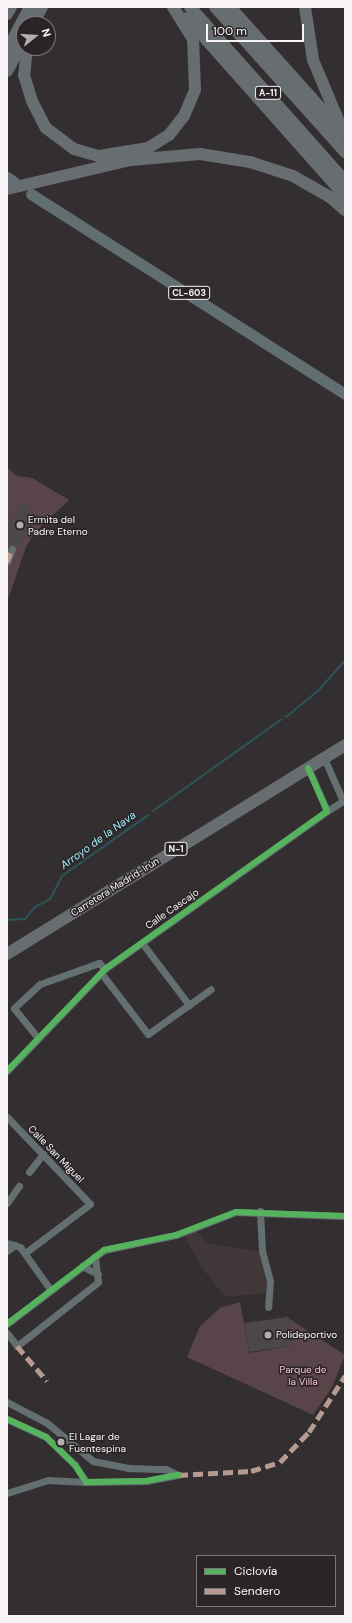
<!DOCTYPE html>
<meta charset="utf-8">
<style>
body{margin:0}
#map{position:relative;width:352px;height:1623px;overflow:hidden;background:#332f31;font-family:"DM Sans",sans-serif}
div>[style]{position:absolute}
.built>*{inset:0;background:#413638}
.green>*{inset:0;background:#594449}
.stream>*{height:2px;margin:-1px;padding:0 1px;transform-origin:1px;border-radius:1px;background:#2d545a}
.building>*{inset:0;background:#4c484a}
.street>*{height:7px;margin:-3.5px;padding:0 3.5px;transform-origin:3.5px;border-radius:3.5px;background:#636f71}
.primary>*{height:11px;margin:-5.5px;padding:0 5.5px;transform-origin:5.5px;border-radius:5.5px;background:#626f72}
.highway>*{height:12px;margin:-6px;padding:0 6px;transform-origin:6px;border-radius:6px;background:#676d70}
.quiet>*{height:5px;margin-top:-2.5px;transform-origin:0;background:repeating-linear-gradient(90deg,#b69a8f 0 10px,transparent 0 15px)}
.cycleway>*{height:6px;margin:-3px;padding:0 3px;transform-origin:3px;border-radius:3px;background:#56b35d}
.dots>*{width:11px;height:11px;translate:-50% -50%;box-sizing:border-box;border:2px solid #2a2426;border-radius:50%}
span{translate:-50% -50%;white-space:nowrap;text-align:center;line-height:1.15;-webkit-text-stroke:3px #2a2426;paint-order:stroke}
.shield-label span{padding:1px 3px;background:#2a2426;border:1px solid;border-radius:3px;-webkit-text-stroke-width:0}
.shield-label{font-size:9px;color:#f8f4f5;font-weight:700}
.poi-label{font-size:10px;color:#f8f4f5}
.left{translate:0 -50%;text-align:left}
.street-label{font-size:10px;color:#f8f4f5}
.park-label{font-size:10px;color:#f7c2cf}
.water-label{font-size:11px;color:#a4f3ff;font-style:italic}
.frame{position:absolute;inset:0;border:8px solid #f8f4f5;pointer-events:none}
.legend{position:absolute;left:196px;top:1555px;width:140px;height:52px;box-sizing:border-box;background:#2a2426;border:1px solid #7c7779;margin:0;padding:5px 7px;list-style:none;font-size:12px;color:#f8f4f5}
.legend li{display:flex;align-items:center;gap:8px;height:20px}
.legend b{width:20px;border:1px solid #7c7779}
.north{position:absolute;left:16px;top:16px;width:40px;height:40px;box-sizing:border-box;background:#2a2426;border:1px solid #7c7779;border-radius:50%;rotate:73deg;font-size:11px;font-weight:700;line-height:16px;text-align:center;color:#f8f4f5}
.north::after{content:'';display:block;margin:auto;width:14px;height:18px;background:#b3afb0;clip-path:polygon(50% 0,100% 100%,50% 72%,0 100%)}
.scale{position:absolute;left:206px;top:24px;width:98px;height:18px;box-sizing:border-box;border:2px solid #f8f4f5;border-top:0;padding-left:5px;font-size:12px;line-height:14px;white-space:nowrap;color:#f8f4f5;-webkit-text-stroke:3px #2a2426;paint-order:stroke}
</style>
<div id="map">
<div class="built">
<div style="clip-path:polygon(196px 1230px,207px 1243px,258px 1251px,265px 1267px,267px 1293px,225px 1297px,200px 1265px,185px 1237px)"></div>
</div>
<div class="green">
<div style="clip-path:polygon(7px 467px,17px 476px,32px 478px,69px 500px,34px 533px,26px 547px,7px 602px)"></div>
<div style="clip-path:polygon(240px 1302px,249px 1353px,292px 1346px,288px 1318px,345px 1355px,332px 1387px,313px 1415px,187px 1357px,200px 1326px,220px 1308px)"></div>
</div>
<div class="stream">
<div style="left:286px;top:717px;width:43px;rotate:-39.3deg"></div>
<div style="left:319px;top:690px;width:40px;rotate:-49deg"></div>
<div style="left:153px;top:811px;width:158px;rotate:-35.5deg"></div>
<div style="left:7px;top:920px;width:18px;rotate:-3deg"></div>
<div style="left:25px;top:919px;width:16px;rotate:-50deg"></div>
<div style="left:35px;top:907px;width:17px;rotate:-28deg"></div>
<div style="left:50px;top:899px;width:26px;rotate:-62deg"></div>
<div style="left:62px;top:876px;width:105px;rotate:-35.3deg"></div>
</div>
<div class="building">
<div style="clip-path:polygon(20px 503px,30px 506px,27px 518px,30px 519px,21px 541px,23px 545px,19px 547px,7px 545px,7px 537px,12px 513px,15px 514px)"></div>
<div style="clip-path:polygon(288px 1317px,292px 1346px,249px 1352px,244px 1323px)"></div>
</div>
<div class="street">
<div style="left:7px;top:562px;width:14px;rotate:-69deg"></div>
<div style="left:324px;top:758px;width:47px;rotate:66.2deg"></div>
<div style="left:343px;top:801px;width:19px;rotate:148deg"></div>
<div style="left:142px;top:943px;width:78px;rotate:52.8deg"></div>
<div style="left:101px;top:973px;width:77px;rotate:52.4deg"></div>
<div style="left:148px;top:1034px;width:77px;rotate:-35.5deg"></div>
<div style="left:38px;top:1038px;width:38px;rotate:-129deg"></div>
<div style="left:14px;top:1008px;width:35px;rotate:-43deg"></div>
<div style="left:40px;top:984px;width:63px;rotate:-19.6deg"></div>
<div style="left:99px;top:963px;width:8px;rotate:45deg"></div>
<div style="left:7px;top:1071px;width:141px;rotate:-46.1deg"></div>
<div style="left:105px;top:969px;width:272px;rotate:-35.4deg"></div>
<div style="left:327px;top:811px;width:47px;rotate:-113.8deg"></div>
<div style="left:7px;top:1117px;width:120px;rotate:46.3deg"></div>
<div style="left:90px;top:1204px;width:81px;rotate:143deg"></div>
<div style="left:29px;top:1172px;width:23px;rotate:-52deg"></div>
<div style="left:7px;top:1203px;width:21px;rotate:-55deg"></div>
<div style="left:260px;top:1211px;width:40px;rotate:87.1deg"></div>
<div style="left:262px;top:1251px;width:31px;rotate:75deg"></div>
<div style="left:270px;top:1281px;width:26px;rotate:94deg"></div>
<div style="left:7px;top:1243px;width:14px;rotate:17deg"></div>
<div style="left:20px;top:1247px;width:52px;rotate:54.5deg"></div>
<div style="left:7px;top:1251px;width:10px;rotate:-37deg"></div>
<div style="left:82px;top:1266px;width:18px;rotate:27deg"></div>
<div style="left:7px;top:1324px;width:122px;rotate:-37.3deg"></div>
<div style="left:104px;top:1250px;width:74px;rotate:-11.8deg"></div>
<div style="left:176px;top:1235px;width:64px;rotate:-21deg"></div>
<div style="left:236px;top:1212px;width:109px;rotate:2.1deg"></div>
<div style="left:7px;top:1333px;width:16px;rotate:52deg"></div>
<div style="left:17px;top:1346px;width:103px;rotate:-38.3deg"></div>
<div style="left:98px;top:1282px;width:26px;rotate:-97deg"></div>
<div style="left:7px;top:1402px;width:45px;rotate:27.7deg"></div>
<div style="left:47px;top:1423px;width:60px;rotate:39.6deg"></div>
<div style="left:93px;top:1461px;width:36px;rotate:11deg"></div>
<div style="left:128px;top:1468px;width:38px;rotate:2deg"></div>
<div style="left:166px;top:1469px;width:13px;rotate:27deg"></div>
<div style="left:7px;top:1419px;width:43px;rotate:24.8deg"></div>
<div style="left:46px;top:1437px;width:40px;rotate:44deg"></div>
<div style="left:75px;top:1465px;width:20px;rotate:57deg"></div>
<div style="left:86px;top:1482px;width:60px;rotate:-1deg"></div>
<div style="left:146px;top:1481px;width:33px;rotate:-11deg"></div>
<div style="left:7px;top:1493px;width:43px;rotate:-17.6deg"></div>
<div style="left:48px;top:1480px;width:38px;rotate:3deg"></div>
</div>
<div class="primary">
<div style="left:7px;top:177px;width:9px;rotate:36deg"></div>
<div style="left:31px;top:194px;width:372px;rotate:32.5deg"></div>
</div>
<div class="highway">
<div style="left:190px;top:7px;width:233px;rotate:48.3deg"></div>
<div style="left:215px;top:7px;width:195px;rotate:48.1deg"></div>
<div style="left:230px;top:7px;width:172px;rotate:48.1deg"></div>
<div style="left:305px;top:7px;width:54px;rotate:81.4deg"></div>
<div style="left:313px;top:60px;width:67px;rotate:67.2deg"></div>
<div style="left:7px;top:14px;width:8px;rotate:-60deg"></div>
<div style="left:187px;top:18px;width:238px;rotate:48.4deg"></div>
<div style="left:33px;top:24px;width:19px;rotate:-62deg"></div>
<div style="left:27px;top:48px;width:27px;rotate:96deg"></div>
<div style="left:24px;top:75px;width:27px;rotate:73deg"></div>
<div style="left:32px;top:101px;width:30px;rotate:63deg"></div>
<div style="left:46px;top:128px;width:35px;rotate:37deg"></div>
<div style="left:74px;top:149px;width:26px;rotate:16deg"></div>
<div style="left:99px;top:156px;width:50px;rotate:-9.3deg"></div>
<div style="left:148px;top:148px;width:25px;rotate:-32deg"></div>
<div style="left:169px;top:135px;width:24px;rotate:-52deg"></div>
<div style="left:184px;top:116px;width:28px;rotate:-67deg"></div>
<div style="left:195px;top:90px;width:51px;rotate:-92.2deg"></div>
<div style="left:193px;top:39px;width:38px;rotate:-122deg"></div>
<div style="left:7px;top:50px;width:49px;rotate:-61.9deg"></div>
<div style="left:7px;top:71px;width:35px;rotate:-61deg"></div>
<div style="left:7px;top:189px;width:127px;rotate:-13.2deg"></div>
<div style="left:131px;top:160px;width:69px;rotate:-5deg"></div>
<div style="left:200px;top:154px;width:51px;rotate:9.1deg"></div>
<div style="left:250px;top:162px;width:45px;rotate:18deg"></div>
<div style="left:293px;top:176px;width:43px;rotate:29.6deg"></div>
<div style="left:330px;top:197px;width:20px;rotate:41deg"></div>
<div style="left:7px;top:954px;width:397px;rotate:-31.7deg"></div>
</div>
<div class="quiet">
<div style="left:7px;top:562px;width:14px;rotate:-69deg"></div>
<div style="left:17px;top:1346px;width:46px;rotate:49.4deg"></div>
<div style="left:178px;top:1475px;width:73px;rotate:-3.1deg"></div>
<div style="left:251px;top:1471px;width:30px;rotate:-17deg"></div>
<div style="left:280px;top:1462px;width:42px;rotate:-46deg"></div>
<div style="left:309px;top:1432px;width:67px;rotate:-57.3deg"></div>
</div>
<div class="cycleway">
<div style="left:7px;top:1071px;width:141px;rotate:-46.1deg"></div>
<div style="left:105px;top:969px;width:272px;rotate:-35.4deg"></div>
<div style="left:327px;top:811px;width:47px;rotate:-113.8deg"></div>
<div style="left:7px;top:1324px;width:122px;rotate:-37.3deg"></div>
<div style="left:104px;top:1250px;width:74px;rotate:-11.8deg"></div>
<div style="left:176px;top:1235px;width:64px;rotate:-21deg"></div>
<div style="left:236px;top:1212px;width:109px;rotate:2.1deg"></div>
<div style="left:7px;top:1419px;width:43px;rotate:24.8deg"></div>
<div style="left:46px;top:1437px;width:40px;rotate:44deg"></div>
<div style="left:75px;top:1465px;width:20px;rotate:57deg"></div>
<div style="left:86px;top:1482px;width:60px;rotate:-1deg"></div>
<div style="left:146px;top:1481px;width:33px;rotate:-11deg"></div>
</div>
<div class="dots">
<div style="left:20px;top:525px;background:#b3afb0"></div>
<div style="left:268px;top:1335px;background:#b3afb0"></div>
<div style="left:61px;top:1442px;background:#b3afb0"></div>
</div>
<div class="shield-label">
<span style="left:268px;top:93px">A-11</span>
<span style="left:189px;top:293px">CL-603</span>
<span style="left:176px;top:849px">N-1</span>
</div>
<div class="poi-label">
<span class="left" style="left:28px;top:525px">Ermita del<br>Padre Eterno</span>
<span class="left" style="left:276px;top:1335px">Polideportivo</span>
<span class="left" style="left:69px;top:1442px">El Lagar de<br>Fuentespina</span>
</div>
<div class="street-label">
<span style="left:115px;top:887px;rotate:-32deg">Carretera Madrid-Irún</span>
<span style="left:172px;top:909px;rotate:-35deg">Calle Cascajo</span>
<span style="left:56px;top:1154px;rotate:46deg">Calle San Miguel</span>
</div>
<div class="park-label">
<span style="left:303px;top:1375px">Parque de<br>la Villa</span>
</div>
<div class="water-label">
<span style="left:98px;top:840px;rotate:-36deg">Arroyo de la Nava</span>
</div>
<div class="frame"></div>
<ul class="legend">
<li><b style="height:5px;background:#56b35d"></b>Ciclovía</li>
<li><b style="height:5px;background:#b69a8f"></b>Sendero</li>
</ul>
<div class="north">N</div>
<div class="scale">100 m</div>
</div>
